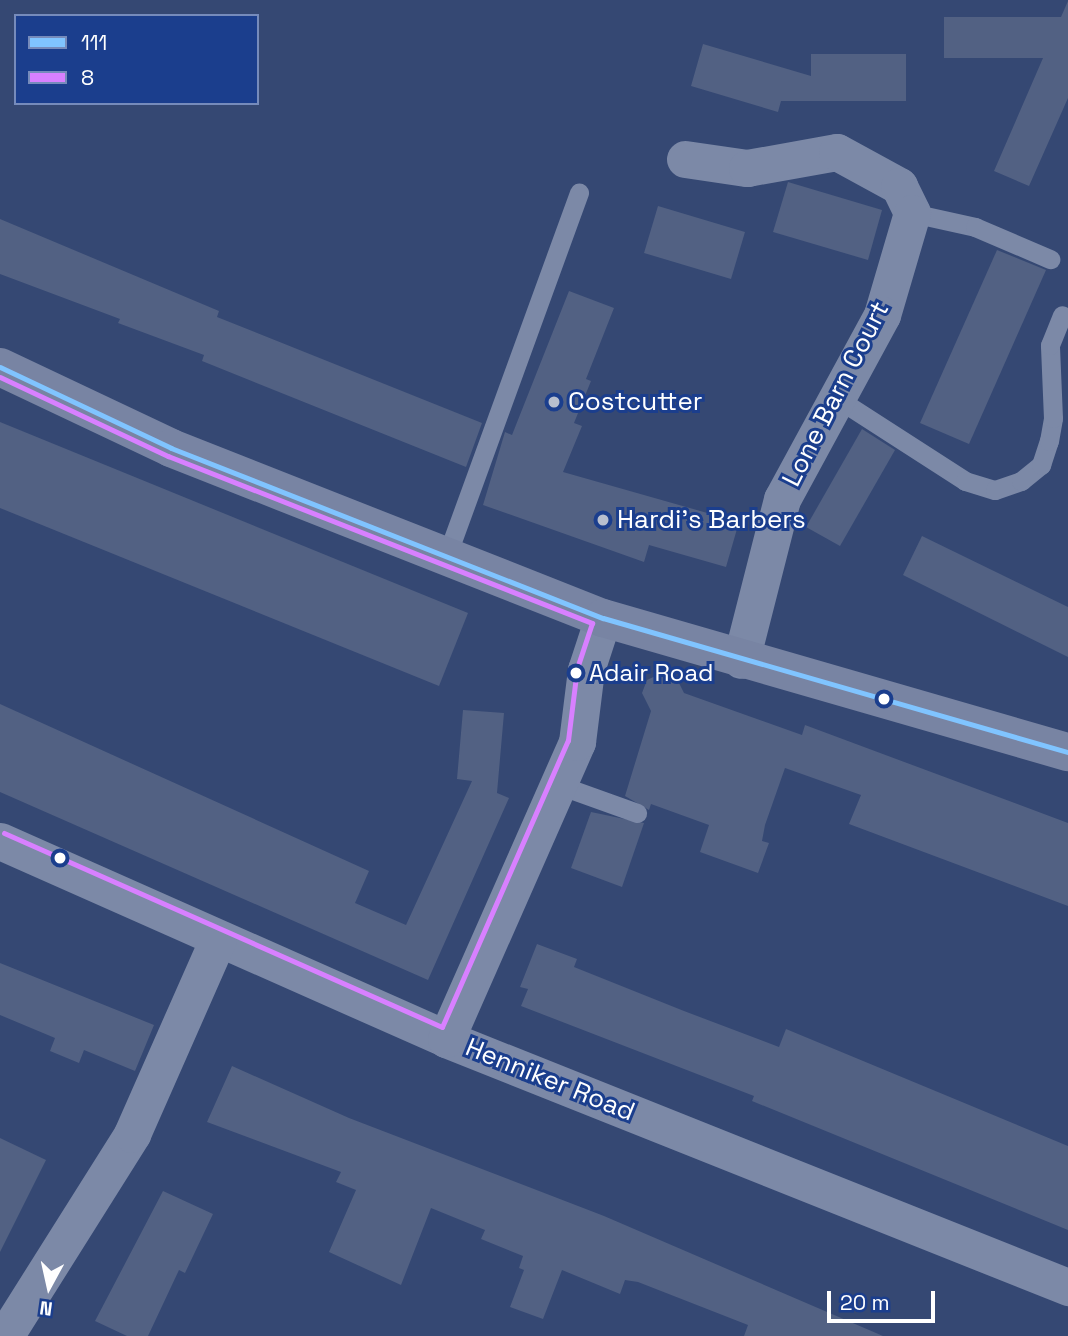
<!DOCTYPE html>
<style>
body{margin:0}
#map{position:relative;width:1068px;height:1336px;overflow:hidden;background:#354873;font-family:"Space Grotesk",sans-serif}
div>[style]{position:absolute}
.building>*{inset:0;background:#526183}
.service>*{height:19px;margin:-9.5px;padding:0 9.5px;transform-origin:9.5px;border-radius:9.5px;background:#7c89a7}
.minor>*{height:37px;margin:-18.5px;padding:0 18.5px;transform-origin:18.5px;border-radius:18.5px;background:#7c89a7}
.secondary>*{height:38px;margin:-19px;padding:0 19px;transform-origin:19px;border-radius:19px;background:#7884a3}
.bus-1>*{height:5px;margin:-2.5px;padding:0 2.5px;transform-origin:2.5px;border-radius:2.5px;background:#80c4ff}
.bus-2>*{height:5px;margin:-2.5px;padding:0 2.5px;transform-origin:2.5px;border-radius:2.5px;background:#d880ff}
.dots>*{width:19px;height:19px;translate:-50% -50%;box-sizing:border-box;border:4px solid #1b3e8d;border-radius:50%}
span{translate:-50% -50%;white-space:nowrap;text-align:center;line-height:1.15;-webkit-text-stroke:6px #1b3e8d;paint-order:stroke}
.bus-label{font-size:24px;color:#fff}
.left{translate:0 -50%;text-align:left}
.street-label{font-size:26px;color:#fff}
.poi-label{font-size:26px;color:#fff}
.legend{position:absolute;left:14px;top:14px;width:245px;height:91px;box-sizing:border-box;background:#1b3e8d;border:2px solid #768bbb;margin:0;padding:9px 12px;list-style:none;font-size:21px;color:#fff}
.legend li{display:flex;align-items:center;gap:14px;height:35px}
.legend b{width:35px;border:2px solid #768bbb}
.north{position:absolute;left:14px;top:1252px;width:70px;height:70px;-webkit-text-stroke:5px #1b3e8d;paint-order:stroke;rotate:188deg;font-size:19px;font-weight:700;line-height:28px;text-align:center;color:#fff}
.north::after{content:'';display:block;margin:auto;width:24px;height:32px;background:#fff;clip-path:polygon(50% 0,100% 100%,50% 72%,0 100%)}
.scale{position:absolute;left:827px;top:1291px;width:108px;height:32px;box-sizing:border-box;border:4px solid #fff;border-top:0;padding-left:9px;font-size:21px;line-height:24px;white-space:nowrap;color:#fff;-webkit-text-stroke:5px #1b3e8d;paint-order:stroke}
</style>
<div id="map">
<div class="building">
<div style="clip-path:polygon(1068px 1px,1068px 98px,1029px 186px,994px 171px,1043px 58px,944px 58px,944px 17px,1061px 17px)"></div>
<div style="clip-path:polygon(703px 44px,811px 76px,811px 54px,906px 54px,906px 101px,781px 101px,778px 112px,691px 86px)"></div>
<div style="clip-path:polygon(788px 182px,882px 210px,868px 260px,773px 232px)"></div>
<div style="clip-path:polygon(658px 206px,745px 232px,731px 279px,644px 253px)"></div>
<div style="clip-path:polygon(0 219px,219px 311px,217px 317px,482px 423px,466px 467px,202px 361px,204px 355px,118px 323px,120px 319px,0 274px)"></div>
<div style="clip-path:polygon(997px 250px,1046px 270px,969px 444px,920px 423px)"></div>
<div style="clip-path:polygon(569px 291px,614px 308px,586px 379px,591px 381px,574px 423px,582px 426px,563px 472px,739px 522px,726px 567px,649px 545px,644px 562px,483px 505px,505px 432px,512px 435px)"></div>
<div style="clip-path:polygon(0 422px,468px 613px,439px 686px,0 508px)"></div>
<div style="clip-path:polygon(862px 429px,895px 450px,840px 546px,806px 527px)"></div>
<div style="clip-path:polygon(922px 536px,1068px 607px,1068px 657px,903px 575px)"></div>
<div style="clip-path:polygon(664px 672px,676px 677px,684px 693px,802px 735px,805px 725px,1068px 823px,1068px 906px,849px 824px,861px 795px,785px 768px,765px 825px,762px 841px,769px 843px,758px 873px,700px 852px,709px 825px,651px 804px,649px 810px,625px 796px,651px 711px,642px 693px,647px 680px)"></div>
<div style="clip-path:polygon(0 704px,369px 871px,355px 903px,406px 925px,472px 781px,457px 779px,463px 710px,504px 713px,497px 793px,509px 798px,428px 980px,0 792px)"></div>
<div style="clip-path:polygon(591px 812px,644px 823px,622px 887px,571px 868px)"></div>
<div style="clip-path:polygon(537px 944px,577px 959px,574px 967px,684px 1011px,779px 1047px,786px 1029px,1068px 1146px,1068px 1230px,752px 1101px,754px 1096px,521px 1006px,528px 989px,520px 987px)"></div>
<div style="clip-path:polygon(0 963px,154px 1025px,135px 1071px,84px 1050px,79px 1063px,50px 1051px,55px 1038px,0 1015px)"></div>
<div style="clip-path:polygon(232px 1066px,349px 1118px,604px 1216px,883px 1336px,744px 1336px,748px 1325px,638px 1282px,625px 1280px,620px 1294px,562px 1270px,543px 1319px,510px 1307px,524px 1270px,519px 1268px,523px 1256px,481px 1239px,485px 1230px,431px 1208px,401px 1285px,329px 1252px,356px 1190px,336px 1182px,341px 1172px,207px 1122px)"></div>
<div style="clip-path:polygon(0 1138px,46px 1160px,0 1252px)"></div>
<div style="clip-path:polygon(163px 1191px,213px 1214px,185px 1273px,179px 1270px,148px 1336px,127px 1336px,95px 1321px)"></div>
</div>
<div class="service">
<div style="left:912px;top:213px;width:65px;rotate:12.5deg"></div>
<div style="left:975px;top:227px;width:82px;rotate:23.1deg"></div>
<div style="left:838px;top:399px;width:151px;rotate:32.8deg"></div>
<div style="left:965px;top:481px;width:31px;rotate:17deg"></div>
<div style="left:995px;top:490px;width:28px;rotate:-19deg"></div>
<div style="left:1021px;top:481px;width:26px;rotate:-39deg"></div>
<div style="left:1041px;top:465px;width:25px;rotate:-72deg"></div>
<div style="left:1049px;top:441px;width:23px;rotate:-80deg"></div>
<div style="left:1053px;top:418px;width:73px;rotate:-92.4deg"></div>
<div style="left:1050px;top:345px;width:32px;rotate:-68deg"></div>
<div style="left:446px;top:558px;width:389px;rotate:-70deg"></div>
<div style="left:559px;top:785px;width:83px;rotate:19.7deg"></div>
</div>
<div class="minor">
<div style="left:685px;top:159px;width:63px;rotate:8.3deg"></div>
<div style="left:747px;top:168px;width:91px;rotate:-10.1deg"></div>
<div style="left:837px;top:152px;width:71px;rotate:28.7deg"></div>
<div style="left:899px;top:186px;width:30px;rotate:64deg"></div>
<div style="left:912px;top:213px;width:106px;rotate:106.4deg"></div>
<div style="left:882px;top:315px;width:209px;rotate:118.5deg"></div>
<div style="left:782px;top:499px;width:166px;rotate:104.3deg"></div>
<div style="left:0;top:841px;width:488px;rotate:23.9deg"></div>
<div style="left:446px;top:1039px;width:670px;rotate:21.74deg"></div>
<div style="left:446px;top:1039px;width:325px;rotate:-66.2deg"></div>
<div style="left:577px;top:742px;width:73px;rotate:-82.9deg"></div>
<div style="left:586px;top:670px;width:55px;rotate:-71.9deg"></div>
<div style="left:5px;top:1336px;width:239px;rotate:-57.8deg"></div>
<div style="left:132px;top:1134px;width:213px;rotate:-66.2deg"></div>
</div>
<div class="secondary">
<div style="left:0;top:367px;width:189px;rotate:25.3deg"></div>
<div style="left:171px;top:448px;width:464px;rotate:21.5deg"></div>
<div style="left:603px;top:618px;width:484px;rotate:16.1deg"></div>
</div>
<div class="bus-1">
<div style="left:0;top:367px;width:189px;rotate:25.3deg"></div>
<div style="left:171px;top:448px;width:464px;rotate:21.5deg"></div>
<div style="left:603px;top:618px;width:484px;rotate:16.1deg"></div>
</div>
<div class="bus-2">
<div style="left:0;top:377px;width:186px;rotate:25.2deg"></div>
<div style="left:168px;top:456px;width:456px;rotate:21.5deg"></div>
<div style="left:592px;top:623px;width:47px;rotate:108.4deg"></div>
<div style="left:577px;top:668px;width:73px;rotate:97.1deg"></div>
<div style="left:568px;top:740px;width:313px;rotate:113.7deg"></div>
<div style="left:442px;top:1027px;width:479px;rotate:-156.1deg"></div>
</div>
<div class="dots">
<div style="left:554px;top:402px;background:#b8bfce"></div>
<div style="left:603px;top:520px;background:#b8bfce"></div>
<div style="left:576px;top:673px;background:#fff"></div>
<div style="left:884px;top:699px;background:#fff"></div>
<div style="left:60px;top:858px;background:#fff"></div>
</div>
<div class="bus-label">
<span class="left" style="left:589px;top:673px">Adair Road</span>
</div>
<div class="street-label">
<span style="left:836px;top:394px;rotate:-63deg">Lone Barn Court</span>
<span style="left:550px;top:1080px;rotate:22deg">Henniker Road</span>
</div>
<div class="poi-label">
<span class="left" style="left:568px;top:402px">Costcutter</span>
<span class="left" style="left:617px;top:520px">Hardi's Barbers</span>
</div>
<ul class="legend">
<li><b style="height:9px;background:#80c4ff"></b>111</li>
<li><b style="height:9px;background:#d880ff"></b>8</li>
</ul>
<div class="north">N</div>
<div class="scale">20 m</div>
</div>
